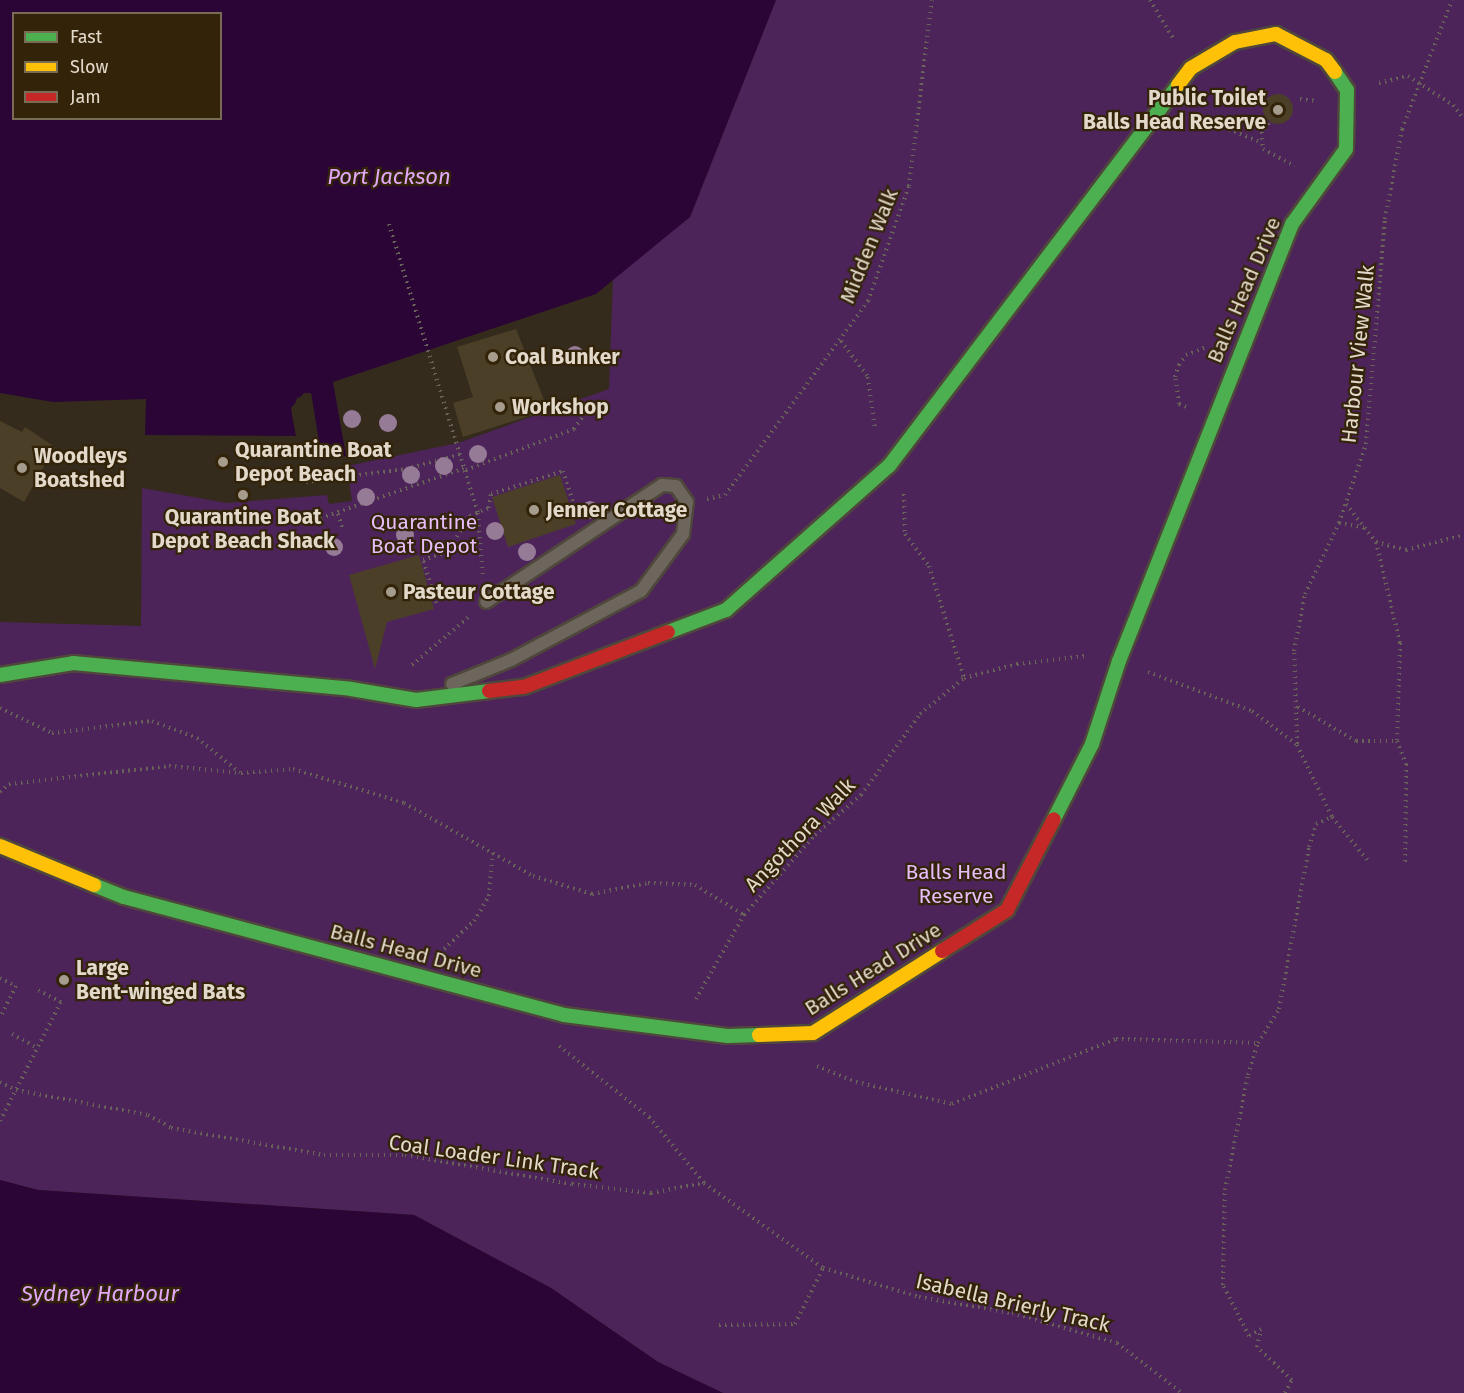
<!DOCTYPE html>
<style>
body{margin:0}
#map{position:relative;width:1464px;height:1393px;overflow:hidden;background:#342b1d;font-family:"Fira Sans",sans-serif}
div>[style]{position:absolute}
.green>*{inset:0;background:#4d245a}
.water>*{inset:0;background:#2a0536}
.pier>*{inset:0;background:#342b1d}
.building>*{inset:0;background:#4b3f28}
.round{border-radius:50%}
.path>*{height:4px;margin-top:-2px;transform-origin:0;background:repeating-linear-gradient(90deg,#696258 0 1.5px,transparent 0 6px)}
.roads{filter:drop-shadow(2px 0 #4f473c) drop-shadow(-2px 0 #4f473c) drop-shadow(0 2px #4f473c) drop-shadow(0 -2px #4f473c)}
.lane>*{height:12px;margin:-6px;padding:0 6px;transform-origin:6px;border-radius:6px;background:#6c665c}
.fast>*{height:14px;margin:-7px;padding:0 7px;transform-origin:7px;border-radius:7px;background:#4caf50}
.slow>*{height:14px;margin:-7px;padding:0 7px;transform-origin:7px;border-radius:7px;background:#ffc107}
.jam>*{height:14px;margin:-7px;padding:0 7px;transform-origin:7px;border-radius:7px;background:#c62828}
.trees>*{width:18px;height:18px;margin:-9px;border-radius:50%;background:#967b97}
.dots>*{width:16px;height:16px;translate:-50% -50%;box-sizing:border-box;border:3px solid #332409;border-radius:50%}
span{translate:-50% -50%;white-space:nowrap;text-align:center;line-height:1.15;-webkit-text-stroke:4.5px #332409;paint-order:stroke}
.poi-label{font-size:21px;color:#e3d9ca;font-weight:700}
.right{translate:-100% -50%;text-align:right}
.left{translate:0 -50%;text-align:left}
.street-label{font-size:21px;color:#e3d9ca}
.park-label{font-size:21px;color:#e7bdfa}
.water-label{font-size:22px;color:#e1a8fa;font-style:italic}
.legend{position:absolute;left:12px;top:12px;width:210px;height:108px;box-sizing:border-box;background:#332409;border:2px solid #796c56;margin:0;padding:8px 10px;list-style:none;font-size:18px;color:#e3d9ca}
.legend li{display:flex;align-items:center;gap:12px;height:30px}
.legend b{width:30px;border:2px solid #796c56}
</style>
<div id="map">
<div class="green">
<div style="clip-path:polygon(776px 0,1464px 0,1464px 1393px,723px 1393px,658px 1362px,551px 1288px,414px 1215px,38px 1190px,0 1180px,0 622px,141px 626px,142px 488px,227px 503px,327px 495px,329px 504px,352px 501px,347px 466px,458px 443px,609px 389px,613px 278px,690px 217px)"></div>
</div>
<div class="water">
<div style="clip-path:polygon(evenodd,0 0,776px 0,690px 217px,596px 294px,333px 382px,346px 456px,322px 460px,311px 393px,297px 398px,292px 415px,296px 436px,145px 435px,146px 399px,53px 402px,0 393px,0 0,14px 14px,220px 14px,220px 118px,14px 118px,14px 14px)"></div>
<div style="clip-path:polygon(0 1180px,38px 1190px,414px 1215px,551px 1288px,658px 1362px,723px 1393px,0 1393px)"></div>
</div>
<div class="pier">
<div style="clip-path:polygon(304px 393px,311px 393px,322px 463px,309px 396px,294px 408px,296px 436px,291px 408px)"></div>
</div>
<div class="building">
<div class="round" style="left:1263px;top:94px;width:30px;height:30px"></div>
<div style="clip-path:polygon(516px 329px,548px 410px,463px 437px,453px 403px,473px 397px,457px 347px)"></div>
<div style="clip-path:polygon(0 421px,22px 432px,25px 427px,55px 447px,24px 502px,0 488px)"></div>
<div style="clip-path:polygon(560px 475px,576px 524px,508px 547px,492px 497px)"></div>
<div style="clip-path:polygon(419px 555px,434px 609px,387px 622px,375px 669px,349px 575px)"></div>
</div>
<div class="path">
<div style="left:1150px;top:0;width:47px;rotate:59deg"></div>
<div style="left:1379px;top:83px;width:30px;rotate:-14deg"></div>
<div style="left:1408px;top:76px;width:54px;rotate:32.8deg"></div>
<div style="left:1453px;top:105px;width:18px;rotate:52deg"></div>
<div style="left:1300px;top:99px;width:15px;rotate:8deg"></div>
<div style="left:1201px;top:118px;width:64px;rotate:22.1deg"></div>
<div style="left:1269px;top:123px;width:11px;rotate:128deg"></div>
<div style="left:1262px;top:132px;width:17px;rotate:87deg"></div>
<div style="left:1263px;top:149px;width:36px;rotate:28deg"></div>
<div style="left:389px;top:224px;width:302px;rotate:72.9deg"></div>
<div style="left:478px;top:513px;width:63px;rotate:85.5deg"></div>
<div style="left:841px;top:341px;width:45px;rotate:53.1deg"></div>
<div style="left:868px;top:377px;width:53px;rotate:82.5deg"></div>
<div style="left:1186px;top:407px;width:8px;rotate:-157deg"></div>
<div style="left:1179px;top:404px;width:27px;rotate:-98deg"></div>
<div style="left:1175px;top:377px;width:13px;rotate:-72deg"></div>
<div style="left:1179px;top:365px;width:12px;rotate:-55deg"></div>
<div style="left:1186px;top:355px;width:22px;rotate:-21deg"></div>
<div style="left:466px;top:470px;width:116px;rotate:-20.8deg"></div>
<div style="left:574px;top:429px;width:19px;rotate:-55deg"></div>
<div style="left:585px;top:413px;width:12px;rotate:-14deg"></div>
<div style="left:306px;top:482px;width:101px;rotate:-7.4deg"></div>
<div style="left:406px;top:469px;width:57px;rotate:-15.3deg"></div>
<div style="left:904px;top:494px;width:40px;rotate:88.6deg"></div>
<div style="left:905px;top:534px;width:40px;rotate:53deg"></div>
<div style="left:929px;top:566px;width:117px;rotate:72.6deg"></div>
<div style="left:964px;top:678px;width:55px;rotate:-14.8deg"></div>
<div style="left:1017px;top:664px;width:69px;rotate:-6.6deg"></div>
<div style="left:707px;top:499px;width:18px;rotate:-13deg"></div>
<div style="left:725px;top:495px;width:241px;rotate:-53.6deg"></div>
<div style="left:868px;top:301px;width:122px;rotate:-70.4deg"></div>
<div style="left:909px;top:186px;width:187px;rotate:-83deg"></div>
<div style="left:1346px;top:504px;width:48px;rotate:51.7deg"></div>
<div style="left:1376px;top:542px;width:31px;rotate:15deg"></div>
<div style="left:1406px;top:550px;width:60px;rotate:-14.5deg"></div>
<div style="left:338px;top:514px;width:16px;rotate:72deg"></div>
<div style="left:315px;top:520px;width:159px;rotate:-19.1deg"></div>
<div style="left:1339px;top:523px;width:29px;rotate:10deg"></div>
<div style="left:1376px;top:542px;width:104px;rotate:76.6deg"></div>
<div style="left:1400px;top:643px;width:98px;rotate:91.8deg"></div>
<div style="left:1397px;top:741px;width:25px;rotate:69deg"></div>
<div style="left:1406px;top:764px;width:100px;rotate:90.6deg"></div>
<div style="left:436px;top:603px;width:45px;rotate:-106.8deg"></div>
<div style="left:423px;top:560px;width:25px;rotate:-18deg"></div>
<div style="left:447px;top:552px;width:43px;rotate:-57.4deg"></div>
<div style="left:470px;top:516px;width:21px;rotate:-23deg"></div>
<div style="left:489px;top:508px;width:14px;rotate:-82deg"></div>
<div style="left:491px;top:494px;width:76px;rotate:-17.7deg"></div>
<div style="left:563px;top:471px;width:45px;rotate:72deg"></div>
<div style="left:412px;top:665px;width:77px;rotate:-40.3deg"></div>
<div style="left:1148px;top:672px;width:111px;rotate:20.6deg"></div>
<div style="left:1252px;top:711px;width:56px;rotate:37.1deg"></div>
<div style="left:1297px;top:745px;width:80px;rotate:64.1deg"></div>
<div style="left:1332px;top:817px;width:58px;rotate:50.6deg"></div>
<div style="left:1298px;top:707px;width:67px;rotate:30.4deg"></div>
<div style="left:1356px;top:741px;width:41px"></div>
<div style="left:0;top:708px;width:58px;rotate:25.7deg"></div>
<div style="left:52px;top:733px;width:101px;rotate:-6.8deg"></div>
<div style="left:152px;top:721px;width:48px;rotate:20.7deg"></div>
<div style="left:197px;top:738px;width:55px;rotate:39.1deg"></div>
<div style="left:1297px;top:744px;width:93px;rotate:-91.8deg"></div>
<div style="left:1294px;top:651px;width:58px;rotate:-79.1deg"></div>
<div style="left:1305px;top:594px;width:79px;rotate:-64.4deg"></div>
<div style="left:1339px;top:523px;width:83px;rotate:-71.1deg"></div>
<div style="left:1366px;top:444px;width:226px;rotate:-85.2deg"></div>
<div style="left:1385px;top:219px;width:92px;rotate:-79.3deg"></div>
<div style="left:1402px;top:129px;width:138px;rotate:-68.8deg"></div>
<div style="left:0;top:792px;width:12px;rotate:-42deg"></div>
<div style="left:9px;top:784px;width:161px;rotate:-6.4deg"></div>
<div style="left:169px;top:766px;width:72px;rotate:5.6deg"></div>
<div style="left:241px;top:773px;width:52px;rotate:-4.4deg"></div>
<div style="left:293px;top:769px;width:116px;rotate:17deg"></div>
<div style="left:404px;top:803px;width:148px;rotate:29.5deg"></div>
<div style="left:533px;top:876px;width:62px;rotate:17deg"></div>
<div style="left:592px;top:894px;width:57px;rotate:-11.1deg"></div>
<div style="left:648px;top:883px;width:47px;rotate:2.4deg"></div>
<div style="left:695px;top:885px;width:57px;rotate:31.5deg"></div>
<div style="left:444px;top:949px;width:41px;rotate:-43deg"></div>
<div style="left:474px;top:921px;width:29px;rotate:-59deg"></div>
<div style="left:489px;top:896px;width:43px;rotate:-84.7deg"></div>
<div style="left:0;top:978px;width:18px;rotate:27deg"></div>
<div style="left:16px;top:986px;width:35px;rotate:117deg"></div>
<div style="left:696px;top:999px;width:97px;rotate:-60.3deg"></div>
<div style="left:744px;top:915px;width:107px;rotate:-48.4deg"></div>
<div style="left:815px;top:835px;width:61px;rotate:-41deg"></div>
<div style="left:861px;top:795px;width:100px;rotate:-53.9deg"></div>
<div style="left:920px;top:714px;width:57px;rotate:-39.3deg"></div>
<div style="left:12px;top:1034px;width:29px;rotate:29deg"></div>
<div style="left:559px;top:1046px;width:115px;rotate:38.3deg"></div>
<div style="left:649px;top:1117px;width:86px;rotate:50.2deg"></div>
<div style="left:704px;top:1183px;width:146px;rotate:35.5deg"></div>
<div style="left:823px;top:1268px;width:100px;rotate:16.8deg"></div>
<div style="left:919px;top:1297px;width:94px;rotate:9.8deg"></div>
<div style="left:1012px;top:1313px;width:109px;rotate:15.9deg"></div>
<div style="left:1117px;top:1343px;width:82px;rotate:37.6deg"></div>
<div style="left:817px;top:1066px;width:42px;rotate:22.3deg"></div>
<div style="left:856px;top:1082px;width:98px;rotate:12.9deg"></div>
<div style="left:952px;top:1104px;width:176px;rotate:-21.6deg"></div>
<div style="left:1116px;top:1039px;width:142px;rotate:1.6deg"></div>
<div style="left:0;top:1082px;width:18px;rotate:27deg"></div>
<div style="left:16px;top:1090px;width:134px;rotate:10.7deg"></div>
<div style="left:148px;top:1115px;width:26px;rotate:29deg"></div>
<div style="left:171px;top:1128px;width:155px;rotate:10deg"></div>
<div style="left:324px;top:1155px;width:81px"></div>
<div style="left:405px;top:1155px;width:169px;rotate:9.9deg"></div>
<div style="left:572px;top:1184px;width:80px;rotate:6.5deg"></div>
<div style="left:651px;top:1193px;width:53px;rotate:-10.9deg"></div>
<div style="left:0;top:1121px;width:134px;rotate:-62.9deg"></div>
<div style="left:61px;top:1002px;width:29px;rotate:-153deg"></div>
<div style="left:719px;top:1325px;width:76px;rotate:-0.8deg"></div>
<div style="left:795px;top:1324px;width:63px;rotate:-63.4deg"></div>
<div style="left:1285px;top:1393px;width:15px;rotate:-62deg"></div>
<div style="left:1292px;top:1380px;width:48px;rotate:-136.7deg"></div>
<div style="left:1257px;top:1347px;width:18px;rotate:-77deg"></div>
<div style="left:1261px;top:1329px;width:14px;rotate:150deg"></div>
<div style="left:1249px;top:1336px;width:57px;rotate:-117deg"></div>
<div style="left:1223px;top:1285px;width:95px;rotate:-88.8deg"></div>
<div style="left:1225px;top:1190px;width:117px;rotate:-78.7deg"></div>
<div style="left:1248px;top:1075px;width:34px;rotate:-73deg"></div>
<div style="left:1258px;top:1043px;width:40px;rotate:-58deg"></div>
<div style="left:1279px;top:1009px;width:165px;rotate:-79.5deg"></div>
<div style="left:1309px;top:847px;width:24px;rotate:-73deg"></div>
<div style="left:1316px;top:824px;width:17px;rotate:-24deg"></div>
</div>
<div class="roads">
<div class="lane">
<div style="left:452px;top:684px;width:64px;rotate:-22.1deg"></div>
<div style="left:511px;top:660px;width:147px;rotate:-28deg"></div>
<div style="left:641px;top:591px;width:71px;rotate:-53.6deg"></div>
<div style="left:683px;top:534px;width:32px;rotate:-83deg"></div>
<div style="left:687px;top:502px;width:19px;rotate:-125deg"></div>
<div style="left:676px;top:486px;width:14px;rotate:-176deg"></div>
<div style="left:662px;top:485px;width:211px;rotate:146.4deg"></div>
</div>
<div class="fast">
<div style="left:668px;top:632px;width:62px;rotate:-20.8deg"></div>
<div style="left:726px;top:610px;width:217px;rotate:-41.5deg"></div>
<div style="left:889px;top:466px;width:478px;rotate:-52.8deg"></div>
<div style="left:0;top:675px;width:74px;rotate:-9.3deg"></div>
<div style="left:73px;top:663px;width:279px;rotate:5.3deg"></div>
<div style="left:351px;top:689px;width:66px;rotate:9.6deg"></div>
<div style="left:416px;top:700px;width:74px;rotate:-7deg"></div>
<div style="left:1054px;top:819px;width:84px;rotate:-63.1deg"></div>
<div style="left:1092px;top:744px;width:87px;rotate:-72deg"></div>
<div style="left:1119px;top:661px;width:470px;rotate:-68.4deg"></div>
<div style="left:1292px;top:224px;width:92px;rotate:-54.2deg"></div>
<div style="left:1346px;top:149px;width:59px;rotate:-89deg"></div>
<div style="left:1347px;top:90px;width:22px;rotate:-124deg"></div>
<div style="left:94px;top:885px;width:32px;rotate:22deg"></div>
<div style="left:124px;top:897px;width:456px;rotate:15deg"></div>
<div style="left:564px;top:1015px;width:165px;rotate:7.3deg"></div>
<div style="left:728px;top:1036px;width:31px;rotate:-2deg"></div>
</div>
<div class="slow">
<div style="left:1178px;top:85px;width:21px;rotate:-53deg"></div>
<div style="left:1191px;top:68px;width:51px;rotate:-30.6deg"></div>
<div style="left:1235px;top:42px;width:42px;rotate:-11deg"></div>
<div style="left:1276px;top:34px;width:56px;rotate:27.5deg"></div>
<div style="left:1326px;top:60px;width:15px;rotate:53deg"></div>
<div style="left:0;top:846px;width:102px;rotate:22.5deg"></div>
<div style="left:759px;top:1035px;width:54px;rotate:-2.1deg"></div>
<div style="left:813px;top:1033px;width:153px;rotate:-32.4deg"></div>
</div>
<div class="jam">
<div style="left:489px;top:691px;width:35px;rotate:-7deg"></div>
<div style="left:524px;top:687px;width:154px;rotate:-20.9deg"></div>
<div style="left:942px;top:951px;width:77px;rotate:-32.2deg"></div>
<div style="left:1007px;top:910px;width:102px;rotate:-62.7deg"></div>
</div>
</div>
<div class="trees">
<div style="left:575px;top:355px"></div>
<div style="left:352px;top:419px"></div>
<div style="left:388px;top:423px"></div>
<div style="left:478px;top:454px"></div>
<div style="left:444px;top:466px"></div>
<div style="left:411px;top:475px"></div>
<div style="left:366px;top:497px"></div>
<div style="left:590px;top:510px"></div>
<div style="left:495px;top:531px"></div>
<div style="left:405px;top:535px"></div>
<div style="left:334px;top:547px"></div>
<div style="left:527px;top:552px"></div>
</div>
<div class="dots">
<div style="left:1278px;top:110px;background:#a69c8d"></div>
<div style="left:493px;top:357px;background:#a69c8d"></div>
<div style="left:500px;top:407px;background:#a69c8d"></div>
<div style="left:223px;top:462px;background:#a69c8d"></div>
<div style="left:22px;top:468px;background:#a69c8d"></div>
<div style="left:243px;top:495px;background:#a69c8d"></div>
<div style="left:534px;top:510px;background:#a69c8d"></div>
<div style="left:391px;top:592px;background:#a69c8d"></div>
<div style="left:64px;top:980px;background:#a69c8d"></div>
</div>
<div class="poi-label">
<span class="right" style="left:1266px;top:110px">Public Toilet<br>Balls Head Reserve</span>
<span class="left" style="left:505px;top:357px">Coal Bunker</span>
<span class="left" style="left:512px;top:407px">Workshop</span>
<span class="left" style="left:235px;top:462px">Quarantine Boat<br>Depot Beach</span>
<span class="left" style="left:34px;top:468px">Woodleys<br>Boatshed</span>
<span class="left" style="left:546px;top:510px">Jenner Cottage</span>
<span style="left:243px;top:529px">Quarantine Boat<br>Depot Beach Shack</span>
<span class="left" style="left:403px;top:592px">Pasteur Cottage</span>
<span class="left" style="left:76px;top:980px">Large<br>Bent-winged Bats</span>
</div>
<div class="street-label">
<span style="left:869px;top:246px;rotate:-68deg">Midden Walk</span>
<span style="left:1244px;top:290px;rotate:-67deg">Balls Head Drive</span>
<span style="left:1358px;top:354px;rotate:-84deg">Harbour View Walk</span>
<span style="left:800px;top:835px;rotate:-46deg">Angothora Walk</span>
<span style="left:406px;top:951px;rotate:15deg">Balls Head Drive</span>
<span style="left:873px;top:969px;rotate:-32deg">Balls Head Drive</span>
<span style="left:494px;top:1157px;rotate:8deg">Coal Loader Link Track</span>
<span style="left:1013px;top:1303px;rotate:13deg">Isabella Brierly Track</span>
</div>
<div class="park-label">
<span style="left:424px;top:534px">Quarantine<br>Boat Depot</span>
<span style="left:956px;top:884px">Balls Head<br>Reserve</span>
</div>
<div class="water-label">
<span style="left:389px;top:177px">Port Jackson</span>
<span style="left:100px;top:1294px">Sydney Harbour</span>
</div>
<ul class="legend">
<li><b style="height:8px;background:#4caf50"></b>Fast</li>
<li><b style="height:8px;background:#ffc107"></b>Slow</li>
<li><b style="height:8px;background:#c62828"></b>Jam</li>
</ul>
</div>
